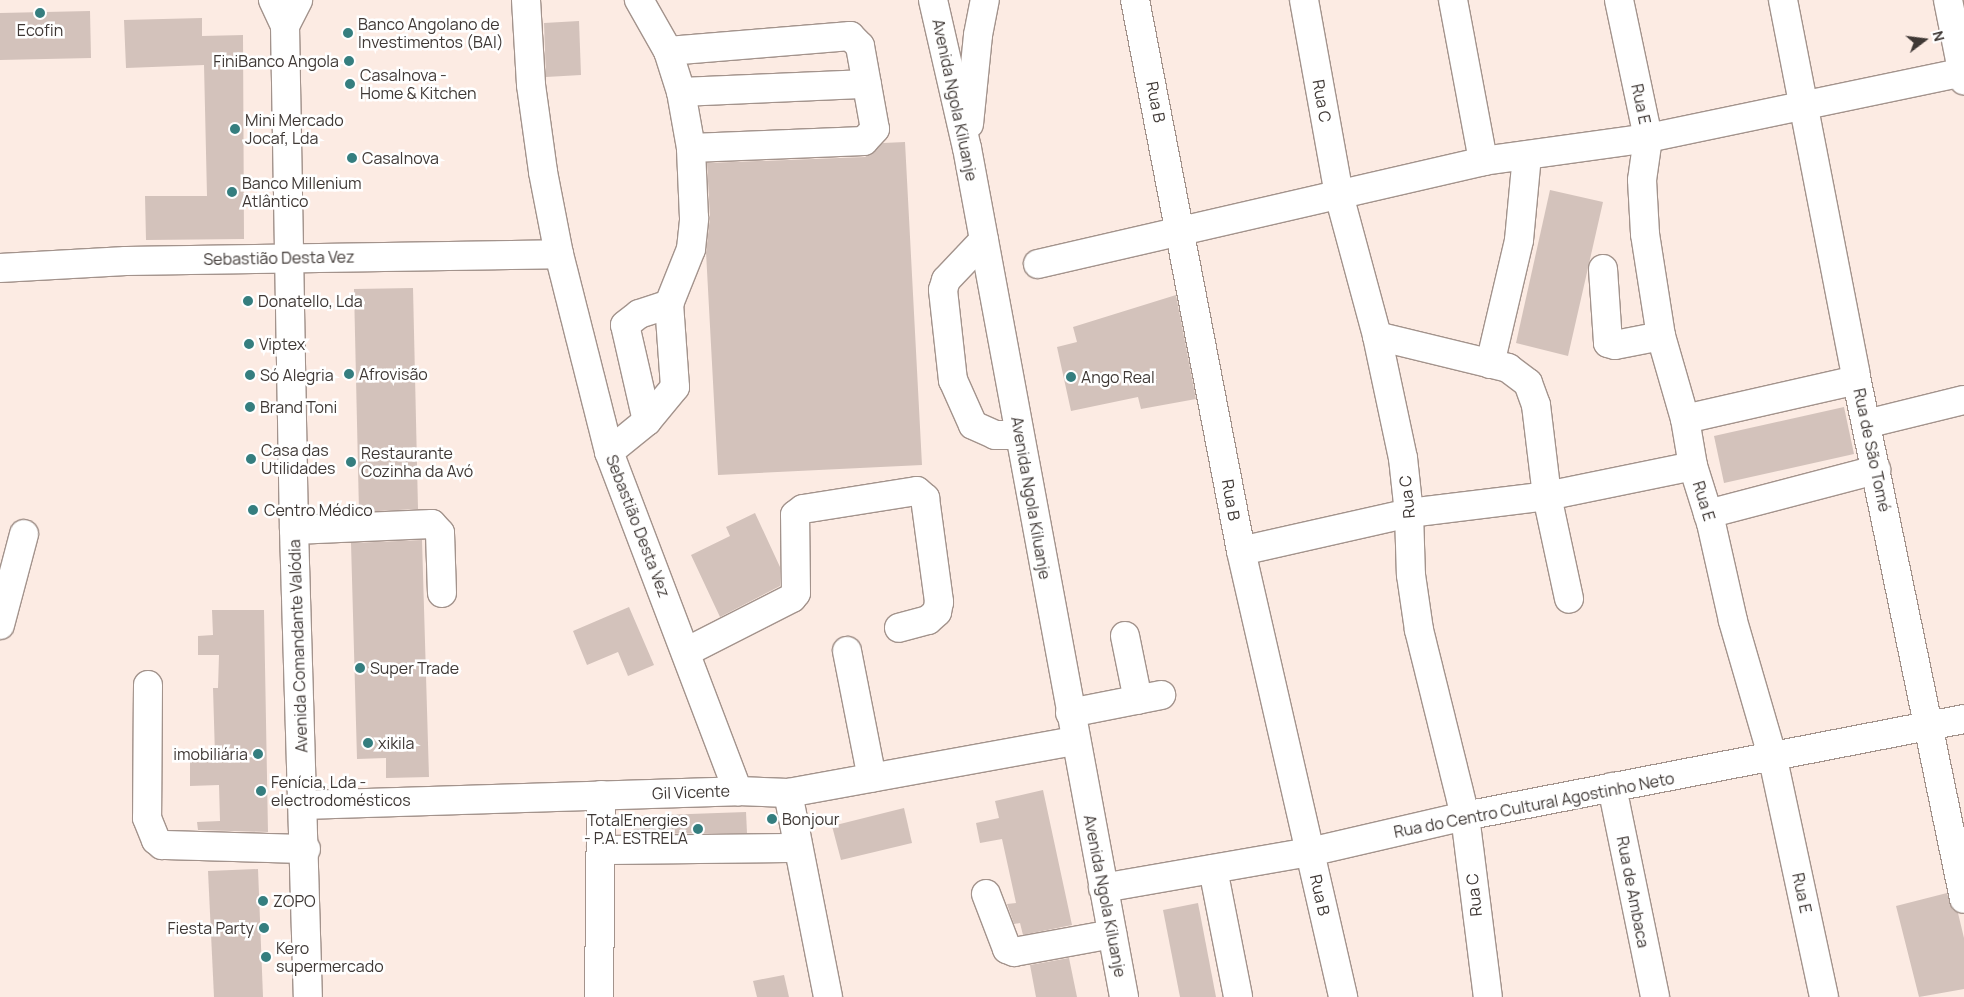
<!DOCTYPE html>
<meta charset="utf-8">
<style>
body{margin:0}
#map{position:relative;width:1964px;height:997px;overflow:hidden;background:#fcebe3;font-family:Manrope,sans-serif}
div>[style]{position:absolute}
.building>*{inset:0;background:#d3c2bb}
.roads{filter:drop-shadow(1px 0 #a3938c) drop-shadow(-1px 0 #a3938c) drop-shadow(0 1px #a3938c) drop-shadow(0 -1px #a3938c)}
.minor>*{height:28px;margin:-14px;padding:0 14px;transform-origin:14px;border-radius:14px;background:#fff}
.major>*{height:28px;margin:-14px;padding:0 14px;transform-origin:14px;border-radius:14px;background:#fff}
.dots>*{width:14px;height:14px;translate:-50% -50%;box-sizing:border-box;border:2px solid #fff;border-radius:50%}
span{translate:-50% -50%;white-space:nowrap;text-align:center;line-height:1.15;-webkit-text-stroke:5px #fff;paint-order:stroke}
.poi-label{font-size:16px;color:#3f3835}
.left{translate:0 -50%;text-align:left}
.right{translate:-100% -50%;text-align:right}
.street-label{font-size:16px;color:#3f3835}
.north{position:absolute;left:1899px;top:15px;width:50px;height:50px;-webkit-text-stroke:4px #fff;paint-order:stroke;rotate:75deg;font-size:14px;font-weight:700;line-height:20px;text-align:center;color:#3f3835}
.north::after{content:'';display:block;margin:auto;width:18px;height:22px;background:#3f3835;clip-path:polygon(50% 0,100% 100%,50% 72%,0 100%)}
</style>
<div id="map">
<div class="building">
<div style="clip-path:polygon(90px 11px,91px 58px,0 60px,0 13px)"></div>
<div style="clip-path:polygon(202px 18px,202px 36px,243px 35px,244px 239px,146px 240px,145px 196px,207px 196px,204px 65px,126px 68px,124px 20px)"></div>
<div style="clip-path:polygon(579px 21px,581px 75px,546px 77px,544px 23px)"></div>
<div style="clip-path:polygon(905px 142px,922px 465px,718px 475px,706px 252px,710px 217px,707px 163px,865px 157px,883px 143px)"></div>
<div style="clip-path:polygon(1550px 190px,1603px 202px,1568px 356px,1516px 343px)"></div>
<div style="clip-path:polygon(413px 288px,418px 509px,359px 512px,354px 289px)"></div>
<div style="clip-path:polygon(1176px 295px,1196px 399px,1141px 409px,1138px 397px,1071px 411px,1057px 347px,1077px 342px,1073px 327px)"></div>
<div style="clip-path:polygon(1844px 407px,1854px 454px,1724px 483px,1714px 436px)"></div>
<div style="clip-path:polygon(755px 513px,780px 567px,780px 586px,720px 617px,691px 555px,730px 536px,726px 527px)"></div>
<div style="clip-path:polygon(422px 540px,429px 777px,386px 778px,386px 758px,357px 759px,351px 543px)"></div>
<div style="clip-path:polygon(629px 607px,654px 665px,628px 676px,618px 652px,587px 665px,573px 631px)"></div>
<div style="clip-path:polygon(212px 610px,264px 610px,268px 832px,198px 830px,197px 822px,220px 821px,219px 785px,190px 786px,190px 757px,215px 756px,213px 688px,218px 688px,219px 655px,198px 655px,198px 636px,213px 635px)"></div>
<div style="clip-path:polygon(1043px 790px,1072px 925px,1023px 935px,1020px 923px,1014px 924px,1007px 904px,1016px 903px,1002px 839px,980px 843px,976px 823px,999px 818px,995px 801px)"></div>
<div style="clip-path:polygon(904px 808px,912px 843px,841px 860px,832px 826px)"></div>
<div style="clip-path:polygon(746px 812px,747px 833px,634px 834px,633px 816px)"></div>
<div style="clip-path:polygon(258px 869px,263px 997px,214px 997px,208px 871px)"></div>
<div style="clip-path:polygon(1947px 893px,1952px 909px,1958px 913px,1964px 938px,1964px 989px,1919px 997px,1896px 906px)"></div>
<div style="clip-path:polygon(1198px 903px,1216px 997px,1180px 997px,1163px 910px)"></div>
<div style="clip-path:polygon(1069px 958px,1077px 997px,1036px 997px,1030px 965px)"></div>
<div style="clip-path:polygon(784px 975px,789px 997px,757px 997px,753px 981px)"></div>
</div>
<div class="roads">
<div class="minor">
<div style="left:273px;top:0;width:29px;rotate:65deg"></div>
<div style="left:285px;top:26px;width:504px;rotate:88.98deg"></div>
<div style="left:294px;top:530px;width:467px;rotate:88.3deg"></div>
<div style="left:526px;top:0;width:85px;rotate:86.6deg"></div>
<div style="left:531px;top:85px;width:88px;rotate:82.1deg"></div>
<div style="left:543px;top:172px;width:84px;rotate:79deg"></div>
<div style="left:559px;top:254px;width:204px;rotate:75.8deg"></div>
<div style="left:609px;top:452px;width:363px;rotate:69.2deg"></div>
<div style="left:1135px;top:0;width:561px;rotate:79.11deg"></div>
<div style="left:1241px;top:551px;width:458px;rotate:77.1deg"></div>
<div style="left:1304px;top:0;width:198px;rotate:79.8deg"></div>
<div style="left:1339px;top:195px;width:146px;rotate:74.9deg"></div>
<div style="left:1377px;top:336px;width:125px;rotate:78deg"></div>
<div style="left:1403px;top:458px;width:55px;rotate:83.8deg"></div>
<div style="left:1409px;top:513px;width:62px;rotate:88.2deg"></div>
<div style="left:1411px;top:575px;width:56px;rotate:81.7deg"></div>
<div style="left:1419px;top:630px;width:192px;rotate:76.1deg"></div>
<div style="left:1465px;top:816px;width:182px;rotate:82.8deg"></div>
<div style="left:1453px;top:0;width:164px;rotate:79.4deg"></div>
<div style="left:1619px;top:0;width:141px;rotate:78.1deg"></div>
<div style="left:1648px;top:138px;width:42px;rotate:98.1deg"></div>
<div style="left:1642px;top:180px;width:54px;rotate:86.8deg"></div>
<div style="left:1645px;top:234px;width:103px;rotate:81.1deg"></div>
<div style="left:1661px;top:336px;width:86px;rotate:73.9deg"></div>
<div style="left:1685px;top:419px;width:48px;rotate:80.3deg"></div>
<div style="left:1693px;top:466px;width:60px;rotate:72.5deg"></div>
<div style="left:1711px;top:523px;width:100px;rotate:77.3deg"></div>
<div style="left:1733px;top:621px;width:144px;rotate:73.8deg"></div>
<div style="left:1773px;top:759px;width:243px;rotate:77.9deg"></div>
<div style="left:1783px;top:0;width:379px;rotate:79deg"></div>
<div style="left:1855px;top:372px;width:538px;rotate:78.31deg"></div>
<div style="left:1948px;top:0;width:82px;rotate:78.7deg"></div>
<div style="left:285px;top:26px;width:29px;rotate:-63deg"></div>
<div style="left:668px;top:51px;width:183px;rotate:-4.7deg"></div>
<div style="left:850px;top:36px;width:14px;rotate:45deg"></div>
<div style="left:860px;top:46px;width:84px;rotate:79.8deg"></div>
<div style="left:875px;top:129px;width:16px;rotate:133deg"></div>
<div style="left:864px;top:141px;width:173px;rotate:177.7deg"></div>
<div style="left:681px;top:92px;width:186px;rotate:-2.5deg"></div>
<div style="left:984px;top:240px;width:55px;rotate:133.5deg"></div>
<div style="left:946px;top:280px;width:10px;rotate:107deg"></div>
<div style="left:943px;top:290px;width:91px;rotate:83.7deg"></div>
<div style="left:953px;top:380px;width:49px;rotate:66deg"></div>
<div style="left:973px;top:425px;width:24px;rotate:24deg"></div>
<div style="left:995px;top:435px;width:24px"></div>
<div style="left:1038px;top:264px;width:457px;rotate:-13deg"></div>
<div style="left:1483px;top:161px;width:167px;rotate:-7.9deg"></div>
<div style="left:1648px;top:138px;width:323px;rotate:-11.8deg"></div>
<div style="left:0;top:268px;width:126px;rotate:-3.2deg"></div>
<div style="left:126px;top:261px;width:433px;rotate:-0.9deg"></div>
<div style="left:1603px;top:269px;width:74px;rotate:86.1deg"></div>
<div style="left:1608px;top:343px;width:7px;rotate:16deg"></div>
<div style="left:1615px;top:345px;width:47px;rotate:-11.1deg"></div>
<div style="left:1377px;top:336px;width:135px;rotate:13.7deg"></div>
<div style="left:1508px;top:368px;width:25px;rotate:37deg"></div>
<div style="left:1528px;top:383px;width:23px;rotate:70deg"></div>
<div style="left:1536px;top:405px;width:92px;rotate:83.1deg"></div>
<div style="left:1547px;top:496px;width:105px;rotate:77.9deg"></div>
<div style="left:1490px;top:364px;width:127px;rotate:-76.8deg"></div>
<div style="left:1519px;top:240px;width:85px;rotate:-84.6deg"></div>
<div style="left:1685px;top:419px;width:175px;rotate:-12.8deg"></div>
<div style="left:647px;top:421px;width:98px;rotate:-102.9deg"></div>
<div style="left:625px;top:325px;width:18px;rotate:-38deg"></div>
<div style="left:639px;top:314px;width:32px;rotate:-18deg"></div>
<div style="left:1866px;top:424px;width:101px;rotate:-13.8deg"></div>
<div style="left:609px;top:452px;width:49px;rotate:-39.2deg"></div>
<div style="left:647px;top:421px;width:44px;rotate:-50.5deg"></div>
<div style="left:675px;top:387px;width:83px;rotate:-94.1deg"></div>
<div style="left:669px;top:304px;width:59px;rotate:-68.2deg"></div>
<div style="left:691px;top:249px;width:31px;rotate:-84deg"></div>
<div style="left:694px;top:218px;width:70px;rotate:-92.5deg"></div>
<div style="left:691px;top:148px;width:57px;rotate:-100.1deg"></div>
<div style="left:681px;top:92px;width:43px;rotate:-107.6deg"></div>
<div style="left:668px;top:51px;width:59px;rotate:-119.6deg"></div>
<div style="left:1708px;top:514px;width:174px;rotate:-14.7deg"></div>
<div style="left:294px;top:530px;width:138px;rotate:-2.5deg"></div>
<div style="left:432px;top:524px;width:12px;rotate:48deg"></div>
<div style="left:440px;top:533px;width:60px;rotate:88.1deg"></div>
<div style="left:1241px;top:551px;width:172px;rotate:-12.7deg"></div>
<div style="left:1409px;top:513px;width:139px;rotate:-7deg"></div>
<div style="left:1547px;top:496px;width:149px;rotate:-11.6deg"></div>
<div style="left:0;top:625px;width:94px;rotate:-75.2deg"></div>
<div style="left:1125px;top:636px;width:65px;rotate:78.5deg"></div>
<div style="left:847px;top:651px;width:129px;rotate:78.9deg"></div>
<div style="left:686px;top:652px;width:119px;rotate:-27deg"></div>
<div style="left:792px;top:598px;width:6px;rotate:-51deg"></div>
<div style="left:796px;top:593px;width:78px;rotate:-90.7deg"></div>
<div style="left:795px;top:515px;width:10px;rotate:-37deg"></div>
<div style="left:803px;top:509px;width:115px;rotate:-9deg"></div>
<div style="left:917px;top:491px;width:11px;rotate:41deg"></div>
<div style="left:925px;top:498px;width:105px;rotate:82.3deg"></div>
<div style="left:939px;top:602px;width:10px;rotate:101deg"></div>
<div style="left:937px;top:612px;width:12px;rotate:138deg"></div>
<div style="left:928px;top:620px;width:30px;rotate:165deg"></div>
<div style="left:148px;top:685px;width:133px;rotate:90.4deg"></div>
<div style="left:147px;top:818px;width:24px;rotate:68deg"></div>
<div style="left:156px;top:840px;width:8px;rotate:40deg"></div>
<div style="left:162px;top:845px;width:144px;rotate:1.6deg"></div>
<div style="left:1070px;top:713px;width:93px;rotate:-11.2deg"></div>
<div style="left:1612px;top:787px;width:214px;rotate:78.4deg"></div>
<div style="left:788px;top:793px;width:208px;rotate:78.9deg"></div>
<div style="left:303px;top:805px;width:435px;rotate:-1.8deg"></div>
<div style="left:738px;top:791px;width:50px;rotate:2.3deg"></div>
<div style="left:788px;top:793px;width:292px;rotate:-10.3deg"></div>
<div style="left:601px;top:850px;width:196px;rotate:-0.6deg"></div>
<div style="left:1213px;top:869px;width:130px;rotate:78.9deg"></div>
<div style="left:1103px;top:888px;width:210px;rotate:-9.9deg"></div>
<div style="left:1310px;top:852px;width:159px;rotate:-13.1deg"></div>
<div style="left:1465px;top:816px;width:508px;rotate:-11deg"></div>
<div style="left:986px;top:894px;width:59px;rotate:69.1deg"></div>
<div style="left:1007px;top:949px;width:8px;rotate:23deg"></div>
<div style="left:1014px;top:952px;width:100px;rotate:-10.4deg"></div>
<div style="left:599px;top:997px;width:202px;rotate:-89.4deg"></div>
</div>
<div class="major">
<div style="left:933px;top:0;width:152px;rotate:77.1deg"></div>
<div style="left:967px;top:148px;width:863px;rotate:79.52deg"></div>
<div style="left:969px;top:124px;width:89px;rotate:-84.2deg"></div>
<div style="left:978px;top:35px;width:36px;rotate:-79deg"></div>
</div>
</div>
<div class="dots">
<div style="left:40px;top:13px;background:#357e7f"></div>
<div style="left:348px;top:33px;background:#357e7f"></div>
<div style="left:349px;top:61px;background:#357e7f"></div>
<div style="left:350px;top:84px;background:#357e7f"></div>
<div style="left:235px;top:129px;background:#357e7f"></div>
<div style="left:352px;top:158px;background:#357e7f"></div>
<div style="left:232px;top:192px;background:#357e7f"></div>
<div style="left:248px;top:301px;background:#357e7f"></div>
<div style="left:249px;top:344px;background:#357e7f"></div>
<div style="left:349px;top:374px;background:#357e7f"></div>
<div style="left:250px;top:375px;background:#357e7f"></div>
<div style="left:1071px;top:377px;background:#357e7f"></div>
<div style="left:250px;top:407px;background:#357e7f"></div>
<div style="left:251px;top:459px;background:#357e7f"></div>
<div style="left:351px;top:462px;background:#357e7f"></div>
<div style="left:253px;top:510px;background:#357e7f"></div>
<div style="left:360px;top:668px;background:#357e7f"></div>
<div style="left:368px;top:743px;background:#357e7f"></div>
<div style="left:258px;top:754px;background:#357e7f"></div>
<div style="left:261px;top:791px;background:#357e7f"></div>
<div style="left:772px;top:819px;background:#357e7f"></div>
<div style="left:698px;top:829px;background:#357e7f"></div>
<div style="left:263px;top:901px;background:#357e7f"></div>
<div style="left:264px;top:928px;background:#357e7f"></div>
<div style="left:266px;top:957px;background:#357e7f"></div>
</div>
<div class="poi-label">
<span class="left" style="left:358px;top:33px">Banco Angolano de<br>Investimentos (BAI)</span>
<span style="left:40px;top:30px">Ecofin</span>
<span class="right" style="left:339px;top:61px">FiniBanco Angola</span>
<span class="left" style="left:360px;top:84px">Casa|nova -<br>Home &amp; Kitchen</span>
<span class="left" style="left:245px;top:129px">Mini Mercado<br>Jocaf, Lda</span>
<span class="left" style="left:362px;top:158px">Casa|nova</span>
<span class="left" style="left:242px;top:192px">Banco Millenium<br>Atlântico</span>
<span class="left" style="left:258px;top:301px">Donatello, Lda</span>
<span class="left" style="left:259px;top:344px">Viptex</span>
<span class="left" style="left:359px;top:374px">Afrovisão</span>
<span class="left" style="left:260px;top:375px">Só Alegria</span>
<span class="left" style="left:1081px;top:377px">Ango Real</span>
<span class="left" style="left:260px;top:407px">Brand Toni</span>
<span class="left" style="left:261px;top:459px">Casa das<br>Utilidades</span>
<span class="left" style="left:361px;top:462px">Restaurante<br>Cozinha da Avó</span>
<span class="left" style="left:264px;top:510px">Centro Médico</span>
<span class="left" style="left:370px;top:668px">Super Trade</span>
<span class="left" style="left:378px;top:743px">xikila</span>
<span class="right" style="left:248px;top:754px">imobiliária</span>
<span class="left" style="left:271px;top:791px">Fenícia, Lda -<br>electrodomésticos</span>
<span class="left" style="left:782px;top:819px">Bonjour</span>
<span class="right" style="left:688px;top:829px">TotalEnergies<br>- P.A. ESTRELA</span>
<span class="left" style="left:273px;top:901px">ZOPO</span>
<span class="right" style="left:254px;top:928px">Fiesta Party</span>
<span class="left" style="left:276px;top:957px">Kero<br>supermercado</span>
</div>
<div class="street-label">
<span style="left:955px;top:100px;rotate:78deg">Avenida Ngola Kiluanje</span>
<span style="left:1322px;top:101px;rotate:80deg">Rua C</span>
<span style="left:1156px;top:102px;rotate:79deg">Rua B</span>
<span style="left:1641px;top:104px;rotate:78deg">Rua E</span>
<span style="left:279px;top:258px;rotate:-1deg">Sebastião Desta Vez</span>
<span style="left:1872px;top:450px;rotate:78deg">Rua de São Tomé</span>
<span style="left:1407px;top:497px;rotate:-96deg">Rua C</span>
<span style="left:1031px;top:498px;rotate:80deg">Avenida Ngola Kiluanje</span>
<span style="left:1231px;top:500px;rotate:80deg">Rua B</span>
<span style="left:1704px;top:501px;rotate:73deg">Rua E</span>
<span style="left:638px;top:526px;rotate:69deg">Sebastião Desta Vez</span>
<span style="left:298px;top:646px;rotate:-92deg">Avenida Comandante Valódia</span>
<span style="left:691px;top:792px;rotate:-2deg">Gil Vicente</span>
<span style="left:1534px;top:805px;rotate:-11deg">Rua do Centro Cultural Agostinho Neto</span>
<span style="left:1633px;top:892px;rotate:79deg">Rua de Ambaca</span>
<span style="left:1802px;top:893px;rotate:78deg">Rua E</span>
<span style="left:1320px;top:895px;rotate:77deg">Rua B</span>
<span style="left:1474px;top:895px;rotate:-96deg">Rua C</span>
<span style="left:1105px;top:896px;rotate:79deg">Avenida Ngola Kiluanje</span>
</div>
<div class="north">N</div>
</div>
